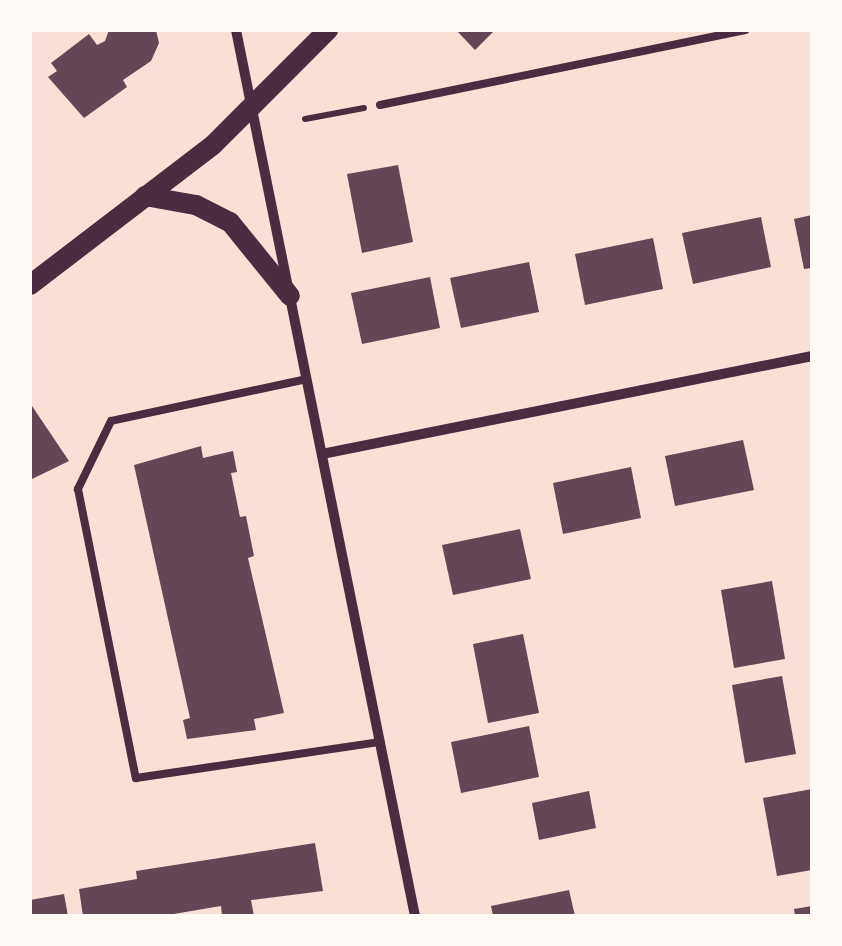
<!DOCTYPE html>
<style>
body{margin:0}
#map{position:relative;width:842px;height:946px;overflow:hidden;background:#f7e1d7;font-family:Ubuntu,sans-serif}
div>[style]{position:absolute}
.building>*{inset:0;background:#644757}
.path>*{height:6px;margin:-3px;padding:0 3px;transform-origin:3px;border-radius:3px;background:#4a2c40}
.service>*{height:8px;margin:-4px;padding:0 4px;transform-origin:4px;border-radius:4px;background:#4a2c40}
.minor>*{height:10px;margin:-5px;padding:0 5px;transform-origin:5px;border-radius:5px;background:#4a2c40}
.secondary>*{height:20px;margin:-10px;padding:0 10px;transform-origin:10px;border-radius:10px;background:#4a2c40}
span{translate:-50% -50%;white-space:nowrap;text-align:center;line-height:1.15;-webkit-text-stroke:9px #fffaf5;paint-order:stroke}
.frame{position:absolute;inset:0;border:32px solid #fffaf5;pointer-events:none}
</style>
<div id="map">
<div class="building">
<div style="clip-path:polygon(109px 30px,156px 30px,159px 43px,151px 61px,123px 80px,127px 87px,84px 118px,48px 77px,57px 71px,51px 63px,89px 34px,97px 45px,105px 41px)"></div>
<div style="clip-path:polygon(456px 30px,495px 30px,475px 50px)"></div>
<div style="clip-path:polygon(398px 165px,413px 242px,362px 253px,347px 174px)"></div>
<div style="clip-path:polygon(812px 215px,812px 268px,804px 269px,794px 219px)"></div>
<div style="clip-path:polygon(761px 217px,771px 267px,693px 284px,682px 233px)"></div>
<div style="clip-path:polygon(653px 238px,663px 289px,585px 305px,575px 254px)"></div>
<div style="clip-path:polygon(529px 262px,539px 312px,461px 328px,450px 278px)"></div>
<div style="clip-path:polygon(430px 277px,440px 328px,362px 344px,351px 293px)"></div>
<div style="clip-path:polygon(30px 403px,69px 461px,30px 480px)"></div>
<div style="clip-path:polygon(743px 440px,754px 490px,675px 506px,665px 456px)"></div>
<div style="clip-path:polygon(201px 446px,203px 458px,233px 451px,237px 472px,231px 473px,240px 517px,246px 516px,254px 556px,248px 558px,284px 713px,254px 719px,256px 730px,187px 739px,183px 720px,190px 718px,134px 465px)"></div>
<div style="clip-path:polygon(631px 467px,641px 518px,563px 534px,553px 483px)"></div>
<div style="clip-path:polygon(520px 529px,531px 579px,453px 595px,442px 545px)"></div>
<div style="clip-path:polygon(772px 581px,785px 659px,734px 668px,721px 590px)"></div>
<div style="clip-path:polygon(523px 634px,539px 713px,488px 723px,473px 644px)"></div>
<div style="clip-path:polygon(782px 676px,796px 754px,745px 763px,732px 685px)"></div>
<div style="clip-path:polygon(529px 726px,539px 777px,461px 793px,451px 742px)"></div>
<div style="clip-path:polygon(812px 789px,812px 870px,777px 876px,763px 798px)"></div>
<div style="clip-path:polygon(589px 791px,596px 828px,539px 840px,532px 803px)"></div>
<div style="clip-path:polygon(315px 843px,323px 891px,251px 900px,254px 916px,222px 916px,221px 906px,162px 916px,83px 916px,79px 889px,137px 879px,136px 871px)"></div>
<div style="clip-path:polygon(569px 890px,575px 916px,493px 916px,491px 906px)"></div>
<div style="clip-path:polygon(64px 894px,68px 916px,30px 916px,30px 900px)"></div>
<div style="clip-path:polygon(812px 906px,812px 916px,795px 916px,794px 909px)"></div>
</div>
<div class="path">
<div style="left:305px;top:119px;width:60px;rotate:-10.6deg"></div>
</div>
<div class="service">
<div style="left:380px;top:105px;width:373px;rotate:-11.6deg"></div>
<div style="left:307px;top:379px;width:200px;rotate:167.9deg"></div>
<div style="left:111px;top:421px;width:76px;rotate:115.9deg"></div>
<div style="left:78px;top:489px;width:295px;rotate:78.7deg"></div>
<div style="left:136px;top:778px;width:247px;rotate:-8.4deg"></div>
</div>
<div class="minor">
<div style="left:236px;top:30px;width:904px;rotate:78.58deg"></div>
<div style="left:322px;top:454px;width:500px;rotate:-11.3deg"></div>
</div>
<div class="secondary">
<div style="left:145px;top:196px;width:52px;rotate:10deg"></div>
<div style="left:196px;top:205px;width:38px;rotate:27deg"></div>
<div style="left:230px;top:222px;width:95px;rotate:51deg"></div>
<div style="left:30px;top:285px;width:230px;rotate:-37.4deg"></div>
<div style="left:213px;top:145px;width:163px;rotate:-45deg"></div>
</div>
<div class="frame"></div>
</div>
